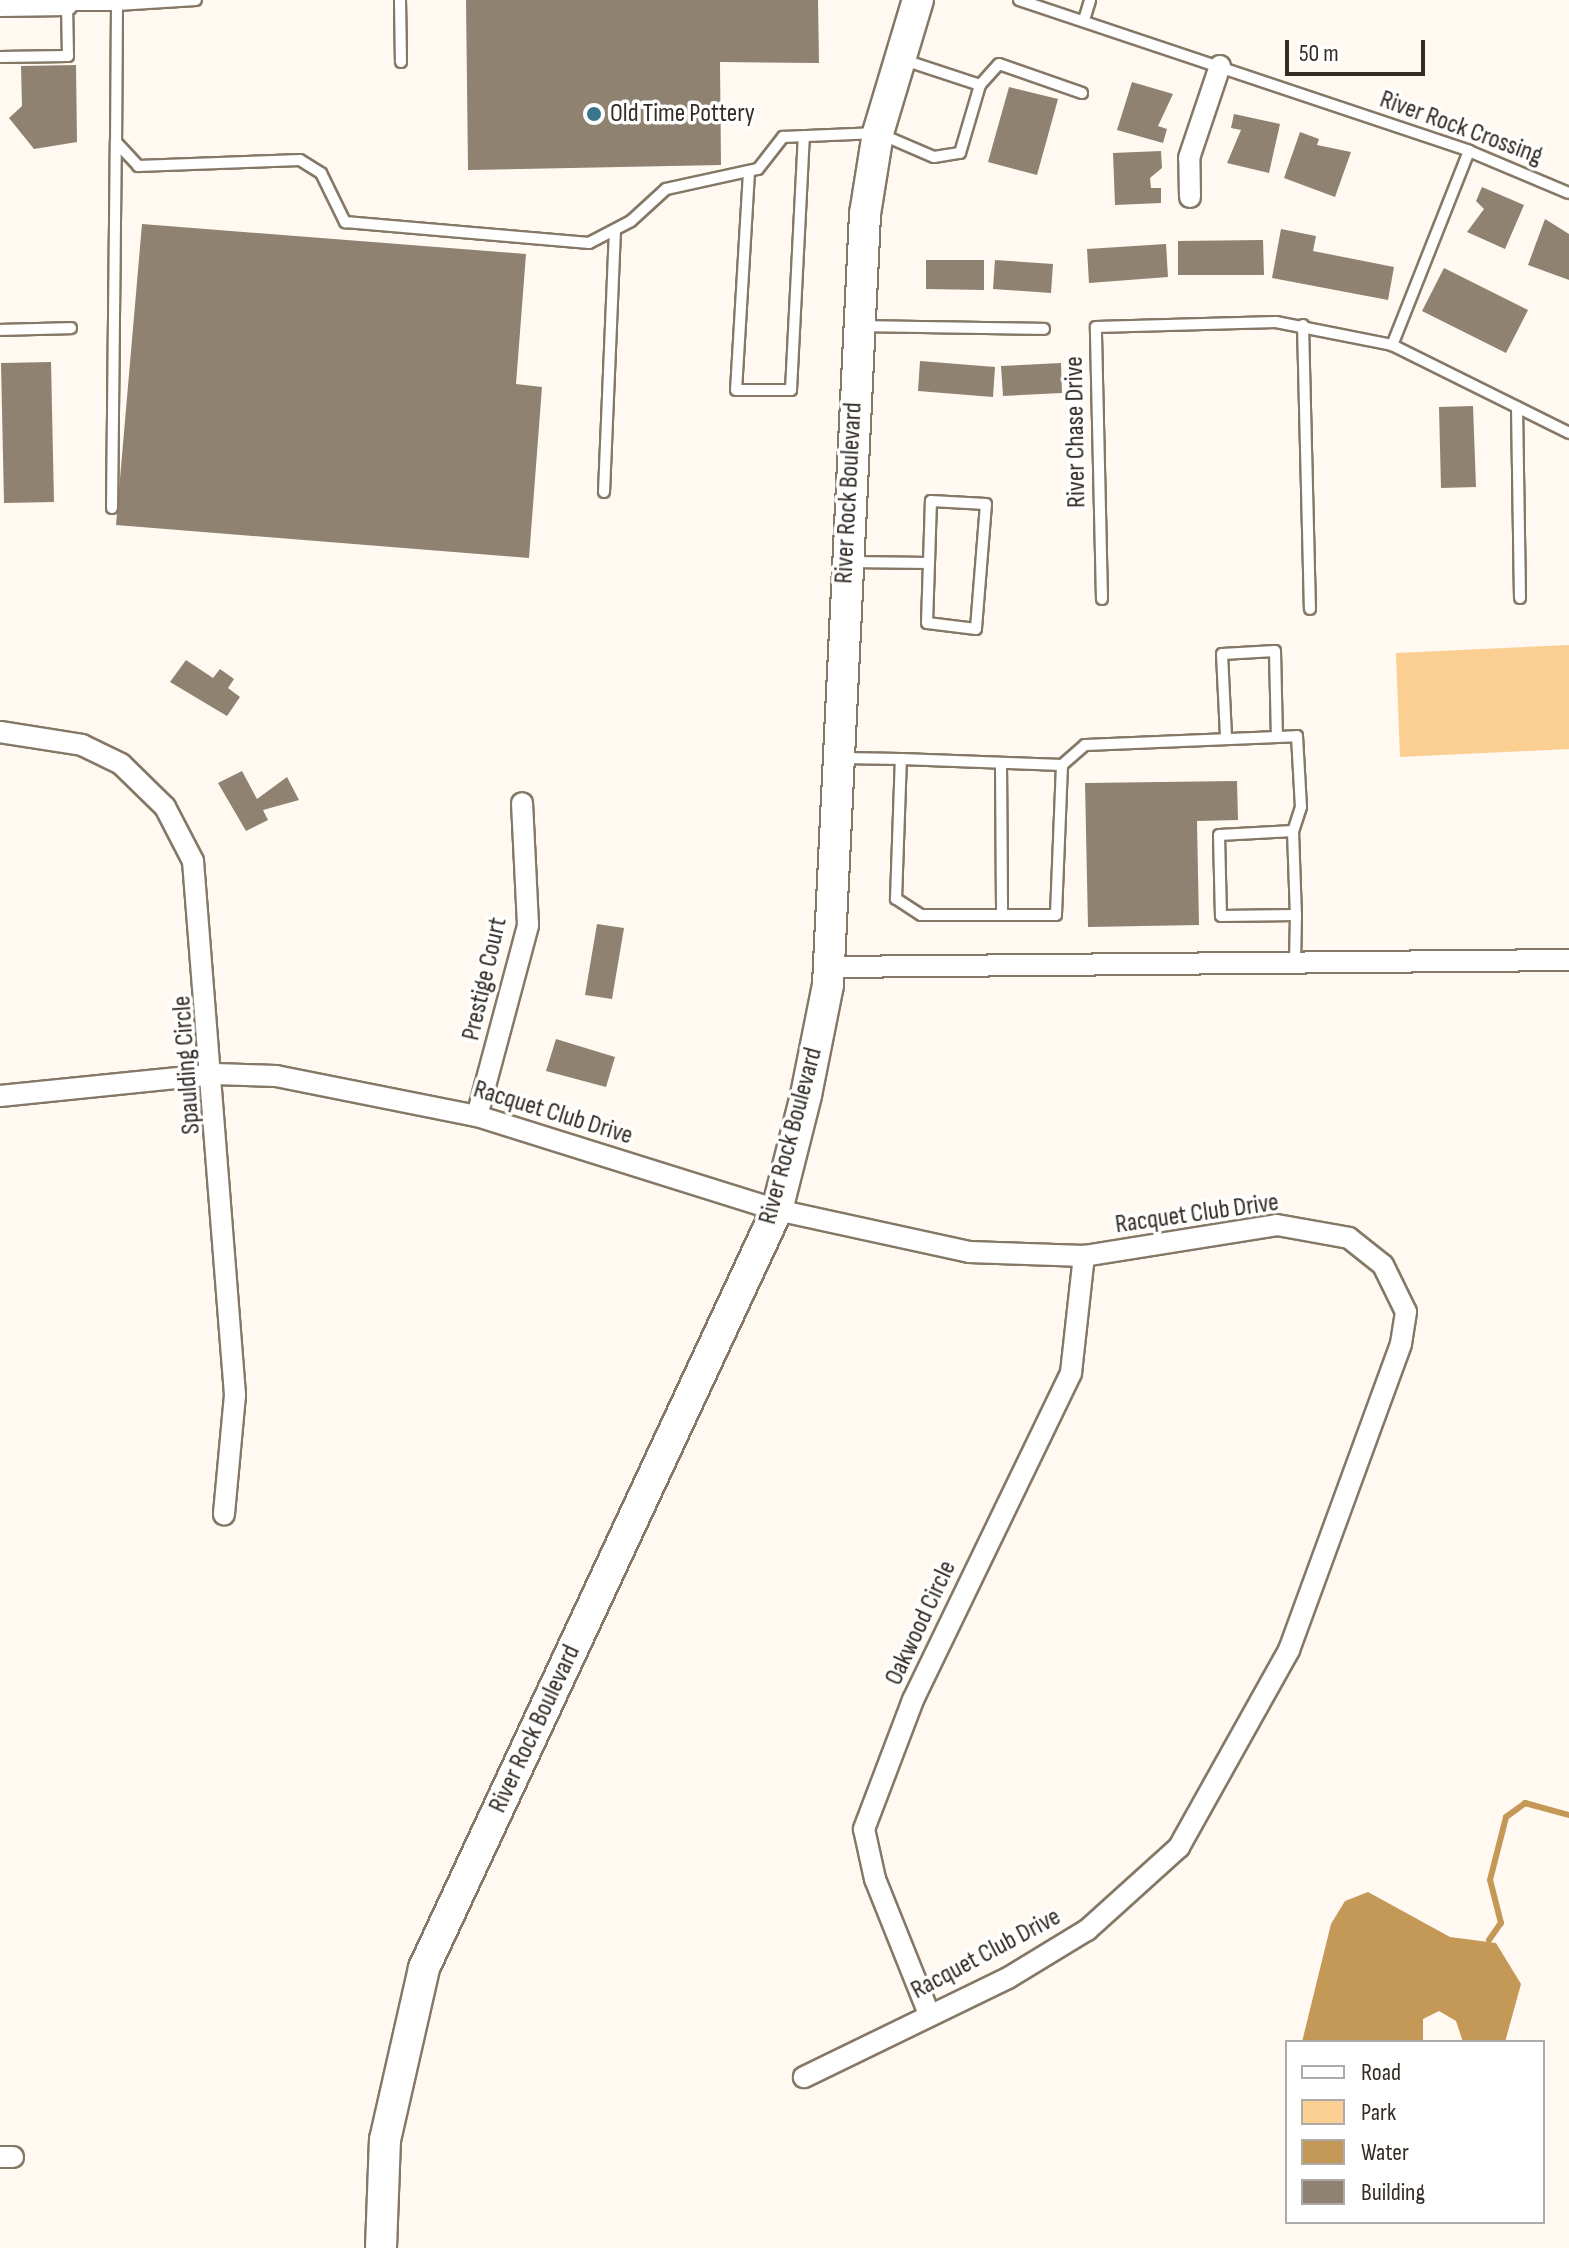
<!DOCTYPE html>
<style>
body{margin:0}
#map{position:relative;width:1569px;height:2248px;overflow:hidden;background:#fff9f1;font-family:"Sofia Sans Condensed",sans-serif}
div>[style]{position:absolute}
.green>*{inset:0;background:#facf91}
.water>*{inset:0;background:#c49856}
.stream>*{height:6px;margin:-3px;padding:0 3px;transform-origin:3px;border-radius:3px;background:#c49856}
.building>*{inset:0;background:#8f8270}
.roads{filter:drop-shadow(2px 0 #857866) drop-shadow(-2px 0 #857866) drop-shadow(0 2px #857866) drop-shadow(0 -2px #857866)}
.lane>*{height:10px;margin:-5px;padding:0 5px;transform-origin:5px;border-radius:5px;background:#fff}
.street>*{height:20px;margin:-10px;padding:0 10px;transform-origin:10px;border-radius:10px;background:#fff}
.secondary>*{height:30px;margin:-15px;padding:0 15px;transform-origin:15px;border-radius:15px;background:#fff}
.dots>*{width:22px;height:22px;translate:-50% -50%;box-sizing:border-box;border:4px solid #fff;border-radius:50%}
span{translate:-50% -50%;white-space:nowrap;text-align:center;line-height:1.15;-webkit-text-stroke:7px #fff;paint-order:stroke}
.poi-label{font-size:26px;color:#322c25}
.left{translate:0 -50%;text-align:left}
.street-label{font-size:26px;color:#322c25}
.legend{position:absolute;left:1285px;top:2040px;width:260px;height:184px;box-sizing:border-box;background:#fff;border:2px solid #adaba8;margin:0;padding:10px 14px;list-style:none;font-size:24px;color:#322c25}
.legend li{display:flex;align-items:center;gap:16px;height:40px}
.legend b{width:40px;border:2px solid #adaba8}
.scale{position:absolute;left:1285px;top:40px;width:140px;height:36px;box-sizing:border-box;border:4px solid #322c25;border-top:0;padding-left:10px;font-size:24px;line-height:28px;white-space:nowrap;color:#322c25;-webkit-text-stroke:6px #fff;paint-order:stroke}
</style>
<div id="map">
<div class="green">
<div style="clip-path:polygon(1569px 645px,1569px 749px,1400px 757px,1396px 653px)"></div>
</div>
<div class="water">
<div style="clip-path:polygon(1368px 1892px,1450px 1937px,1496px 1943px,1521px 1984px,1505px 2042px,1463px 2042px,1456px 2021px,1439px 2011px,1423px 2019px,1423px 2042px,1302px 2042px,1331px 1924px,1345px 1901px)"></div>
</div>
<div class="stream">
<div style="left:1489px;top:1940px;width:21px;rotate:-55deg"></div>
<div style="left:1501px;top:1923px;width:44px;rotate:-104.3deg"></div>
<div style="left:1490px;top:1880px;width:65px;rotate:-75.7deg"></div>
<div style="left:1506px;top:1817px;width:24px;rotate:-36deg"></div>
<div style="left:1525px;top:1803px;width:46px;rotate:15.3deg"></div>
</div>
<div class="building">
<div style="clip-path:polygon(466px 0,818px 0,819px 63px,720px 62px,721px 165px,468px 170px)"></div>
<div style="clip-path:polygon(76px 65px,77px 142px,34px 149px,9px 118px,22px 106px,21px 66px)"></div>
<div style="clip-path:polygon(1132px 82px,1173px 94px,1158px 126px,1167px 129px,1163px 143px,1117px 130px)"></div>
<div style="clip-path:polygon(1009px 87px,1058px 99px,1037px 175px,988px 162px)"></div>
<div style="clip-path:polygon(1234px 114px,1280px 124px,1269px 173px,1227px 163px,1241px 130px,1231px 128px)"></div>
<div style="clip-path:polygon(1300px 132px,1319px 139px,1317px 145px,1351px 152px,1335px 197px,1284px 178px)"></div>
<div style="clip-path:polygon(1161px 151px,1162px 168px,1150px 178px,1151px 188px,1161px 188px,1161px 203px,1115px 205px,1113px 153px)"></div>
<div style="clip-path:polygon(1482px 187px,1524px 205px,1505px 249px,1467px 232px,1484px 209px,1476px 201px)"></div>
<div style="clip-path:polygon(1545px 219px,1569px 234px,1569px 280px,1528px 265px)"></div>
<div style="clip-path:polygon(142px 224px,526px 254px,516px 384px,542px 387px,529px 558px,116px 525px)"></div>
<div style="clip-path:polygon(1281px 229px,1316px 236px,1313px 251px,1394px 267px,1388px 300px,1272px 278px)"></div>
<div style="clip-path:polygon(1263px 240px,1264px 275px,1178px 275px,1178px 241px)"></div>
<div style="clip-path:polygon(1166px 244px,1168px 277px,1089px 283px,1087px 249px)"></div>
<div style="clip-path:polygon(926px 260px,984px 260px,984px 290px,926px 289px)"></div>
<div style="clip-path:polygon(995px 260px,1053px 264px,1051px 293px,993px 289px)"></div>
<div style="clip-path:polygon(1444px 268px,1528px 310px,1506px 353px,1422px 311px)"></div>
<div style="clip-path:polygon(920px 361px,995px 367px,993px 397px,918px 391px)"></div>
<div style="clip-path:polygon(51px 362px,54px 502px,4px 503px,1px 363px)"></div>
<div style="clip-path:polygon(1061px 363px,1062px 393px,1003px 396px,1001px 366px)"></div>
<div style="clip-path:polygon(1473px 406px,1476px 487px,1441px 488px,1439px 407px)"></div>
<div style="clip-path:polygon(186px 660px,213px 678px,220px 669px,234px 679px,228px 688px,240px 697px,227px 716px,170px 682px)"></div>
<div style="clip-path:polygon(242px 771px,257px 799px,287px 777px,299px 800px,263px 810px,268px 820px,246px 831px,218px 783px)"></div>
<div style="clip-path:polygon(1237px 781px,1238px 820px,1197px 821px,1199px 925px,1088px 927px,1085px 783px)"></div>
<div style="clip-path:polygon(597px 924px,624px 928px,612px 999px,585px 995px)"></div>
<div style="clip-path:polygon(556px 1039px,615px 1057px,606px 1087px,546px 1071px)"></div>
</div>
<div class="roads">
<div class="lane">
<div style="left:400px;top:0;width:62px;rotate:89.1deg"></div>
<div style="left:1019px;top:0;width:475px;rotate:18.5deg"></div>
<div style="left:1469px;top:151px;width:108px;rotate:22.8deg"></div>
<div style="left:67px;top:5px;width:50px"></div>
<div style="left:117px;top:5px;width:137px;rotate:90.4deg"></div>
<div style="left:116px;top:142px;width:33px;rotate:47deg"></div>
<div style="left:138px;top:166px;width:162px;rotate:-2.1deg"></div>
<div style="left:300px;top:160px;width:25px;rotate:32deg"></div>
<div style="left:321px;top:173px;width:55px;rotate:63.9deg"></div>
<div style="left:345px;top:222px;width:245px;rotate:4.9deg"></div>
<div style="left:589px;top:243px;width:47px;rotate:-27.6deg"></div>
<div style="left:631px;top:221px;width:47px;rotate:-42.4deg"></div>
<div style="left:666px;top:189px;width:94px;rotate:-12.3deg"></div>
<div style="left:758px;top:169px;width:41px;rotate:-52deg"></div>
<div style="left:783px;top:137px;width:95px;rotate:-2.4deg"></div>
<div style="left:878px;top:133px;width:61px;rotate:23.2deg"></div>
<div style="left:934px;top:157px;width:26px;rotate:-9deg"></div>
<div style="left:960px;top:153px;width:71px;rotate:-73.6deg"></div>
<div style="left:980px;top:85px;width:80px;rotate:-161.8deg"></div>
<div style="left:117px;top:5px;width:79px;rotate:-3.6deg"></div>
<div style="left:1084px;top:20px;width:21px;rotate:-73deg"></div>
<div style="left:0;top:57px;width:68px;rotate:-0.8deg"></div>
<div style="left:68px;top:56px;width:54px;rotate:-91.1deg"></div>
<div style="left:980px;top:85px;width:28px;rotate:-48deg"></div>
<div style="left:999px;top:64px;width:88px;rotate:19.3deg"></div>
<div style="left:1469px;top:151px;width:209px;rotate:111.6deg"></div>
<div style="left:1392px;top:345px;width:198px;rotate:26.4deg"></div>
<div style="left:749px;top:172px;width:218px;rotate:93.4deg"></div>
<div style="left:736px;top:390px;width:55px"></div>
<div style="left:791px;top:390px;width:254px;rotate:-87.1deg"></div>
<div style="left:1303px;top:325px;width:284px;rotate:88.6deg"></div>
<div style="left:861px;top:326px;width:183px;rotate:0.9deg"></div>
<div style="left:0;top:330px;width:71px;rotate:-1.6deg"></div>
<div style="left:1517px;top:407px;width:191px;rotate:89.1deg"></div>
<div style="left:604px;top:492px;width:262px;rotate:-87.6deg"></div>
<div style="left:112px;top:508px;width:366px;rotate:-89.4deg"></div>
<div style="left:851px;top:562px;width:78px;rotate:0.7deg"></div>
<div style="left:929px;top:563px;width:62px;rotate:-88.2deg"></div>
<div style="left:931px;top:501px;width:55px;rotate:3.1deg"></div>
<div style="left:986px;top:504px;width:125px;rotate:94.6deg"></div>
<div style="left:976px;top:629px;width:49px;rotate:-173deg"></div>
<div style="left:927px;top:623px;width:60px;rotate:-88.1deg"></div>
<div style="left:1102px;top:599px;width:272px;rotate:-91.3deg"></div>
<div style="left:1096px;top:327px;width:180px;rotate:-1.6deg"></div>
<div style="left:1276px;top:322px;width:118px;rotate:11.2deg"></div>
<div style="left:1226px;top:736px;width:82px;rotate:-92.8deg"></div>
<div style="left:1222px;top:654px;width:53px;rotate:-3.2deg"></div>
<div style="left:1275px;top:651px;width:85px;rotate:88.7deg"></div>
<div style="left:842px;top:758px;width:59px;rotate:1deg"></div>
<div style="left:901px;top:759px;width:161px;rotate:2.1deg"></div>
<div style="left:1062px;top:765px;width:150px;rotate:92.3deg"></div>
<div style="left:1056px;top:915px;width:135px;rotate:180deg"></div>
<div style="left:921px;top:915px;width:30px;rotate:-147deg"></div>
<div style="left:896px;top:899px;width:140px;rotate:-88deg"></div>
<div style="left:1001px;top:763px;width:152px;rotate:89.6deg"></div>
<div style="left:1062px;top:765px;width:30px;rotate:-41deg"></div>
<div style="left:1085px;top:745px;width:212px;rotate:-2.4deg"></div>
<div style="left:1297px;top:736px;width:71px;rotate:86.8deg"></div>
<div style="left:1301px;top:807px;width:25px;rotate:108deg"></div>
<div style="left:1293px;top:831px;width:74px;rotate:176.9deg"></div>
<div style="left:1219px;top:835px;width:81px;rotate:88.6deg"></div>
<div style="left:1221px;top:916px;width:75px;rotate:-0.8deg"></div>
<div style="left:1296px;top:915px;width:46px;rotate:91.2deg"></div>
<div style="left:1293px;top:831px;width:84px;rotate:88deg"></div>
</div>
<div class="street">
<div style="left:0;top:6px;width:67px;rotate:-0.9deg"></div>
<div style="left:1190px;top:197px;width:39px;rotate:-91deg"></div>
<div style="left:1189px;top:158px;width:97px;rotate:-71.4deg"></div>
<div style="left:0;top:732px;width:83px;rotate:9deg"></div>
<div style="left:82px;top:745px;width:43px;rotate:26deg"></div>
<div style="left:121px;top:764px;width:62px;rotate:44.3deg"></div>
<div style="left:165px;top:807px;width:61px;rotate:62.6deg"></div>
<div style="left:193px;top:861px;width:536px;rotate:85.5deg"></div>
<div style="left:235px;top:1395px;width:120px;rotate:95.3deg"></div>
<div style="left:829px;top:967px;width:740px;rotate:-0.54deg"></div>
<div style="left:0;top:1096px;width:216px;rotate:-5.8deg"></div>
<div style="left:215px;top:1074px;width:61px;rotate:1.9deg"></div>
<div style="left:276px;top:1076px;width:205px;rotate:11.3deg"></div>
<div style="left:477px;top:1116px;width:314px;rotate:17.4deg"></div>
<div style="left:777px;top:1210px;width:197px;rotate:12.3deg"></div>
<div style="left:969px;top:1252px;width:115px;rotate:2deg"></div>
<div style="left:1084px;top:1256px;width:195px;rotate:-9.1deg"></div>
<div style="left:1277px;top:1225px;width:73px;rotate:10.2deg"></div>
<div style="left:1349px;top:1238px;width:43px;rotate:38.5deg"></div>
<div style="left:1383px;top:1265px;width:52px;rotate:63.9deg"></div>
<div style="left:1406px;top:1312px;width:32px;rotate:99deg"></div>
<div style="left:1401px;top:1344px;width:326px;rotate:110.1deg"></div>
<div style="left:1289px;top:1650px;width:226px;rotate:119.2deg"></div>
<div style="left:1179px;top:1847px;width:124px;rotate:137.9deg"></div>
<div style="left:1087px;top:1930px;width:92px;rotate:148.7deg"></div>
<div style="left:1008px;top:1978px;width:227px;rotate:154.1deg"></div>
<div style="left:477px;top:1116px;width:198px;rotate:-75deg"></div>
<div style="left:528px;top:925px;width:122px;rotate:-92.8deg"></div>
<div style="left:929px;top:2014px;width:145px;rotate:-111.8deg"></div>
<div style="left:875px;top:1879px;width:51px;rotate:-102.4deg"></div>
<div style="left:864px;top:1829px;width:138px;rotate:-69.2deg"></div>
<div style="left:913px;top:1700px;width:363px;rotate:-64.2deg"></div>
<div style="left:1071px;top:1373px;width:118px;rotate:-83.7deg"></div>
<div style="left:0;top:2157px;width:13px"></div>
</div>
<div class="secondary">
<div style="left:381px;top:2248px;width:108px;rotate:-87.9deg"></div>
<div style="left:385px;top:2140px;width:176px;rotate:-77.2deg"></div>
<div style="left:424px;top:1968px;width:836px;rotate:-65.03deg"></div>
<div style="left:777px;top:1210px;width:119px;rotate:-75.8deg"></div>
<div style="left:806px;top:1095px;width:112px;rotate:-78.7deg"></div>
<div style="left:828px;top:985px;width:772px;rotate:-87.25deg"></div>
<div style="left:865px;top:214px;width:82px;rotate:-80.9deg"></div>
<div style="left:878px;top:133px;width:139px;rotate:-73.3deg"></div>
</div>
</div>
<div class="dots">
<div style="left:594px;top:114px;background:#39758c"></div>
</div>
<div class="poi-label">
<span class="left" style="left:610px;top:114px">Old Time Pottery</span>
</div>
<div class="street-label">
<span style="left:1461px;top:128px;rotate:20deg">River Rock Crossing</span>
<span style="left:1076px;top:432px;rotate:-91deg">River Chase Drive</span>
<span style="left:849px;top:493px;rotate:-87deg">River Rock Boulevard</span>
<span style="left:485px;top:979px;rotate:-77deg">Prestige Court</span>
<span style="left:187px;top:1065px;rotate:-94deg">Spaulding Circle</span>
<span style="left:553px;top:1113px;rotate:17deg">Racquet Club Drive</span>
<span style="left:791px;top:1136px;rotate:-75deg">River Rock Boulevard</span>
<span style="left:1197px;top:1214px;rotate:-8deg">Racquet Club Drive</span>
<span style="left:921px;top:1623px;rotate:-65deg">Oakwood Circle</span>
<span style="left:535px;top:1729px;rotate:-65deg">River Rock Boulevard</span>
<span style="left:986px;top:1954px;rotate:-28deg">Racquet Club Drive</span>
</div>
<ul class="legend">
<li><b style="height:10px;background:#fff"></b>Road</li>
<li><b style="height:22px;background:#facf91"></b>Park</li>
<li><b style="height:22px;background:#c49856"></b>Water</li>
<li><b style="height:22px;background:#8f8270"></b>Building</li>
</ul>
<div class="scale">50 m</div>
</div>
